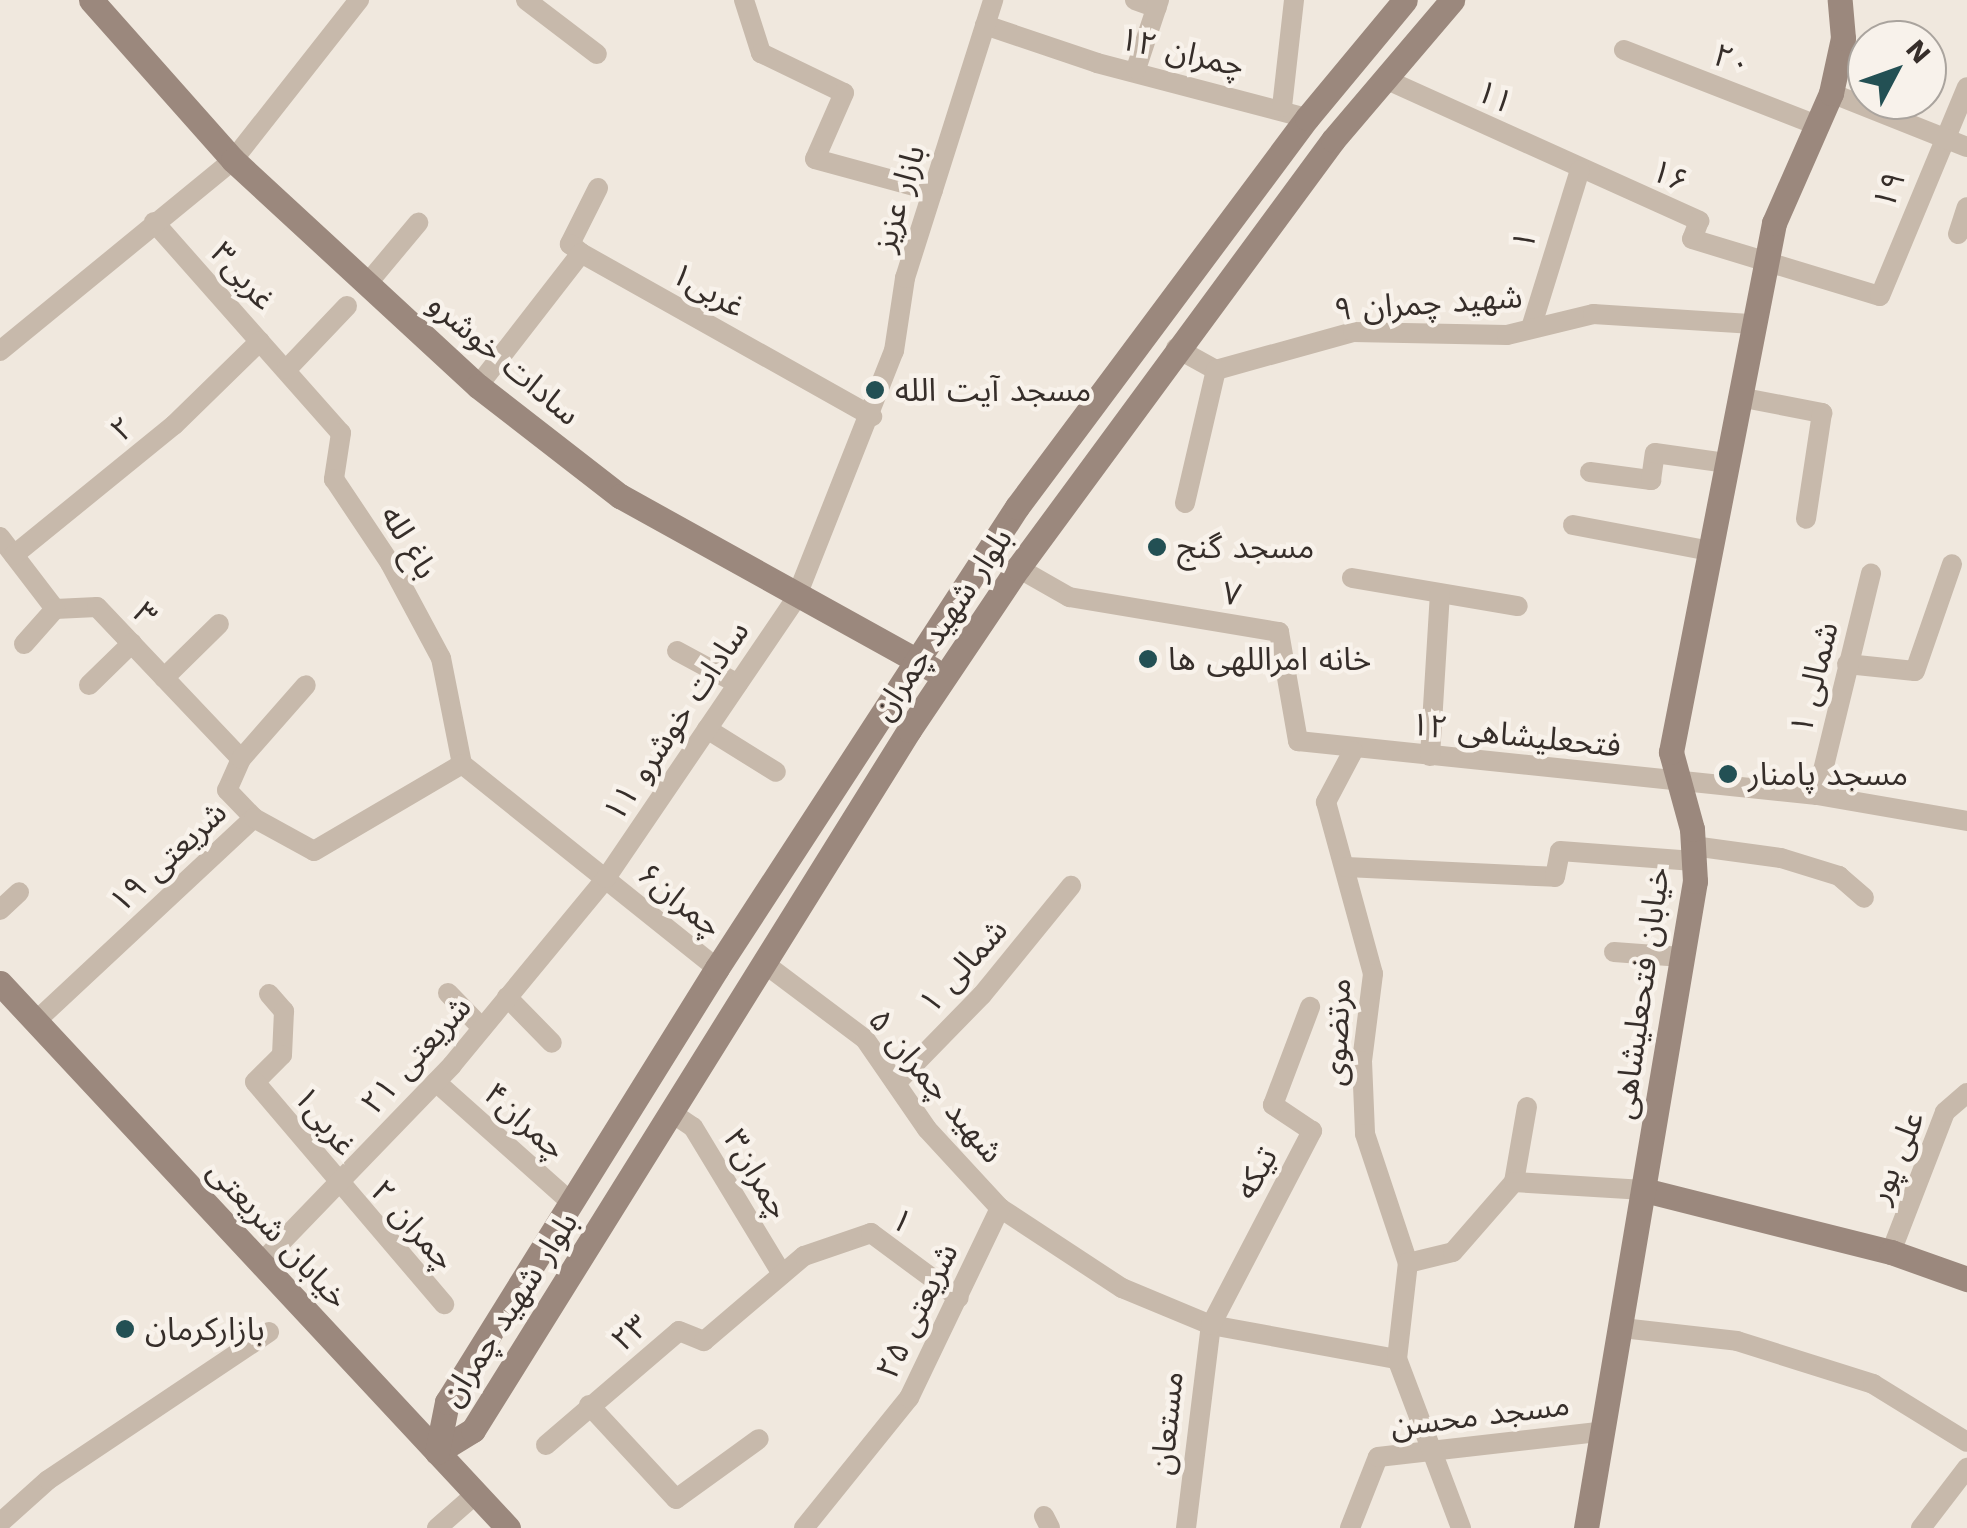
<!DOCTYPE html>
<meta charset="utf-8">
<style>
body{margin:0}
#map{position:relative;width:1967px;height:1528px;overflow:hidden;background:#f0e8de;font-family:"Work Sans","Noto Sans Arabic",sans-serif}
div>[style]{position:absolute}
.street>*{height:20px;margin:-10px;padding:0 10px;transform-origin:10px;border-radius:10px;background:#c7b9ab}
.secondary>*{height:25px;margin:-12.5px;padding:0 12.5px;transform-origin:12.5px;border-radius:12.5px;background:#9b887d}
.dots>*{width:28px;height:28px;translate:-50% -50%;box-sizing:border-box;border:5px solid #f8f2eb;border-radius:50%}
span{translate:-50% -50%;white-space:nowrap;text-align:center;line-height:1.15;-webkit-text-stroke:9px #f8f2eb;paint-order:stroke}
.street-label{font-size:32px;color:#362e2a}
.poi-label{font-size:32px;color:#362e2a}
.left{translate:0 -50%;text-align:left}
.north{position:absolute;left:1847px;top:20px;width:100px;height:100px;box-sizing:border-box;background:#f8f2eb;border:2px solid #aaa49e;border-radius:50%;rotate:49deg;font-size:28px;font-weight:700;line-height:40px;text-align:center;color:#362e2a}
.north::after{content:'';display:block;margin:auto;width:35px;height:45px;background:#235054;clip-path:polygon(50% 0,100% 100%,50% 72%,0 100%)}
</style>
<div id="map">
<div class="street">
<div style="left:526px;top:0;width:89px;rotate:37.3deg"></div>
<div style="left:744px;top:0;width:56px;rotate:72.2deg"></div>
<div style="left:761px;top:53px;width:92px;rotate:25.7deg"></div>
<div style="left:844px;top:93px;width:72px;rotate:113.7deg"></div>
<div style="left:815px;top:159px;width:122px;rotate:15.2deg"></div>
<div style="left:1135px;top:0;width:23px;rotate:20deg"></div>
<div style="left:985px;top:25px;width:118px;rotate:18.7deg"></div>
<div style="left:1097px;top:63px;width:217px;rotate:14.7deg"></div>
<div style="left:1624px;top:50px;width:209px;rotate:21.3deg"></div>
<div style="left:1136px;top:69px;width:73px;rotate:-71.6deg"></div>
<div style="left:1385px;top:79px;width:345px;rotate:24.3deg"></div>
<div style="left:1699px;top:221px;width:19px;rotate:111deg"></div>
<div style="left:1692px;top:239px;width:196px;rotate:16.9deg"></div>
<div style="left:1880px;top:296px;width:226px;rotate:-67.4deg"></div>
<div style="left:1831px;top:93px;width:146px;rotate:21.7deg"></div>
<div style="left:1282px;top:107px;width:108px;rotate:-83.6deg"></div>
<div style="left:598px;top:188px;width:63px;rotate:116.6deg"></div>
<div style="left:570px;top:244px;width:14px;rotate:39deg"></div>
<div style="left:581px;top:253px;width:334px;rotate:29.3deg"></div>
<div style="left:154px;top:222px;width:282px;rotate:48.5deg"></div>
<div style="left:341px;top:433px;width:47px;rotate:98.7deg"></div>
<div style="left:334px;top:479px;width:101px;rotate:56.3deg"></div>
<div style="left:390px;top:563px;width:108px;rotate:61.8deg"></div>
<div style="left:441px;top:658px;width:108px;rotate:78.8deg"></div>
<div style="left:1958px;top:234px;width:28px;rotate:-72deg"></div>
<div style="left:367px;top:284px;width:80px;rotate:-50.1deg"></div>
<div style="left:1531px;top:328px;width:165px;rotate:-72.8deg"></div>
<div style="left:1176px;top:348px;width:46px;rotate:28.8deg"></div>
<div style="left:1216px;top:370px;width:142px;rotate:-15.5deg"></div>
<div style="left:1353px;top:332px;width:154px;rotate:1.1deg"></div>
<div style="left:1507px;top:335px;width:89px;rotate:-13.7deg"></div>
<div style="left:1593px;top:314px;width:161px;rotate:3.6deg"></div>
<div style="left:0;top:351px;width:301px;rotate:-39.3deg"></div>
<div style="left:233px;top:160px;width:204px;rotate:-51.8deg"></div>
<div style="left:287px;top:369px;width:87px;rotate:-46.4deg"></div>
<div style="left:478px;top:386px;width:168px;rotate:-52.2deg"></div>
<div style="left:1739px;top:397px;width:85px;rotate:10.9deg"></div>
<div style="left:1822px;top:413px;width:107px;rotate:98.6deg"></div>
<div style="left:1590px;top:472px;width:62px;rotate:7.5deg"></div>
<div style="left:1651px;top:480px;width:27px;rotate:-82deg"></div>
<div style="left:1655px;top:453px;width:73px;rotate:7.9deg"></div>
<div style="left:1185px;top:503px;width:137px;rotate:-76.9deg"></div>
<div style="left:1573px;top:525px;width:139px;rotate:10.7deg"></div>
<div style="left:0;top:537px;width:91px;rotate:52.6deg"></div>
<div style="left:55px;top:609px;width:42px;rotate:-2.7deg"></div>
<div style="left:97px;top:607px;width:209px;rotate:46.5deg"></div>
<div style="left:241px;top:759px;width:34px;rotate:114deg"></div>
<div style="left:227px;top:790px;width:39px;rotate:46deg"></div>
<div style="left:14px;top:555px;width:206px;rotate:-39.1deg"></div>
<div style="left:174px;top:425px;width:120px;rotate:-44.3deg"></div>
<div style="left:1018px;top:568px;width:59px;rotate:29.6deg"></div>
<div style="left:1069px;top:597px;width:213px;rotate:9.5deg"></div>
<div style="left:1279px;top:632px;width:111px;rotate:80.1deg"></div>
<div style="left:1298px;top:741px;width:522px;rotate:5.94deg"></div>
<div style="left:1817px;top:795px;width:152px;rotate:9.8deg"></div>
<div style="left:1352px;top:578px;width:168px;rotate:9.6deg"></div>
<div style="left:24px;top:644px;width:47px;rotate:-48.5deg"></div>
<div style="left:677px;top:651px;width:69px;rotate:28.4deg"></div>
<div style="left:1847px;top:664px;width:68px;rotate:5.9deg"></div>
<div style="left:1915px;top:671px;width:113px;rotate:-70.9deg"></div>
<div style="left:164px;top:678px;width:77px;rotate:-44.5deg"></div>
<div style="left:89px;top:685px;width:60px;rotate:-44.3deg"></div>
<div style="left:707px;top:729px;width:81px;rotate:31.9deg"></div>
<div style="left:1353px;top:751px;width:58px;rotate:117.9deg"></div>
<div style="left:1326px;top:802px;width:178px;rotate:74.7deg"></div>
<div style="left:1373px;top:974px;width:88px;rotate:97.2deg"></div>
<div style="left:1362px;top:1061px;width:73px;rotate:87.6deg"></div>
<div style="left:1365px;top:1134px;width:136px;rotate:71.6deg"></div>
<div style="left:1430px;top:756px;width:162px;rotate:-86.5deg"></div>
<div style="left:241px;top:759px;width:98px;rotate:-48.7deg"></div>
<div style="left:462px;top:764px;width:327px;rotate:38.7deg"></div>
<div style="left:1817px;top:795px;width:228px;rotate:-76.3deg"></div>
<div style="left:1693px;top:846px;width:89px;rotate:7.8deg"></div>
<div style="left:1781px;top:858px;width:61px;rotate:17.2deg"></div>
<div style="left:1839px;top:876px;width:33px;rotate:41deg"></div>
<div style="left:1346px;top:867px;width:209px;rotate:2.7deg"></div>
<div style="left:1555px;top:877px;width:26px;rotate:-79deg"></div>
<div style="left:1560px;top:851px;width:134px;rotate:4.3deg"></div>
<div style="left:0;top:910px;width:26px;rotate:-43deg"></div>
<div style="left:1614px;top:952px;width:68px;rotate:4.2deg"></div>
<div style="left:765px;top:964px;width:125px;rotate:36.9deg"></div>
<div style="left:865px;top:1039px;width:109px;rotate:55.4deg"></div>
<div style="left:927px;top:1129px;width:108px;rotate:47.3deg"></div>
<div style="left:1000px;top:1208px;width:146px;rotate:33.3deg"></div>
<div style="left:1122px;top:1288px;width:96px;rotate:22.6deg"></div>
<div style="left:1211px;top:1325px;width:189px;rotate:10.4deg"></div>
<div style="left:448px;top:993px;width:49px;rotate:45.8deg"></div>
<div style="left:269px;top:994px;width:23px;rotate:49deg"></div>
<div style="left:284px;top:1011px;width:44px;rotate:92.6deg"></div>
<div style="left:282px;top:1055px;width:38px;rotate:135deg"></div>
<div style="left:255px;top:1082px;width:292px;rotate:49.6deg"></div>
<div style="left:507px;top:997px;width:64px;rotate:45.6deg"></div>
<div style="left:36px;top:1021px;width:298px;rotate:-43deg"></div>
<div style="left:254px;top:818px;width:68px;rotate:28.8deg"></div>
<div style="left:314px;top:851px;width:172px;rotate:-30.4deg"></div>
<div style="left:436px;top:1082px;width:183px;rotate:41.7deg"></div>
<div style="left:896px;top:1083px;width:123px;rotate:-45.7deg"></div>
<div style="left:982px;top:995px;width:141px;rotate:-50.8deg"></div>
<div style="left:672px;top:1113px;width:25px;rotate:34deg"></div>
<div style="left:693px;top:1127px;width:172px;rotate:58.8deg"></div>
<div style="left:1514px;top:1182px;width:76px;rotate:-80.2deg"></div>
<div style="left:1891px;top:1252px;width:150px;rotate:-68.9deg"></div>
<div style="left:1945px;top:1112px;width:29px;rotate:-41deg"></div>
<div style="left:261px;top:1263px;width:275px;rotate:-46deg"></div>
<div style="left:452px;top:1065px;width:242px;rotate:-50.5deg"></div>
<div style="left:606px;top:878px;width:338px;rotate:-55.8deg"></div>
<div style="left:796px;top:598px;width:266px;rotate:-68.4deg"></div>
<div style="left:894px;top:351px;width:74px;rotate:-81.4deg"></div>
<div style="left:905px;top:278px;width:292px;rotate:-72.4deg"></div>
<div style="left:1622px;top:1328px;width:116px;rotate:6.4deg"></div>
<div style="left:1737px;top:1341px;width:143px;rotate:17.5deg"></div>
<div style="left:1873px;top:1384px;width:110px;rotate:31.7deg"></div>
<div style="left:589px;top:1405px;width:128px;rotate:47.2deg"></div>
<div style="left:676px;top:1499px;width:102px;rotate:-35.9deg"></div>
<div style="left:546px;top:1445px;width:175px;rotate:-40.6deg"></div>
<div style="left:679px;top:1331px;width:27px;rotate:22deg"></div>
<div style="left:704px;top:1341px;width:131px;rotate:-40.4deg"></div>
<div style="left:804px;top:1256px;width:71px;rotate:-18.9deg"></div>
<div style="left:871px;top:1233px;width:109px;rotate:36.5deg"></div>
<div style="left:1044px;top:1516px;width:13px;rotate:63deg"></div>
<div style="left:0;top:1523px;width:64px;rotate:-41.9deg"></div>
<div style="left:48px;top:1480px;width:266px;rotate:-33.8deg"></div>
<div style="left:437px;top:1528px;width:52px;rotate:-41.1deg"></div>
<div style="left:804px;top:1528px;width:167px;rotate:-51.1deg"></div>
<div style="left:909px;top:1398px;width:211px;rotate:-64.4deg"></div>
<div style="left:1186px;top:1528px;width:205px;rotate:-83deg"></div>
<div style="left:1211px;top:1325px;width:219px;rotate:-62.5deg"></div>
<div style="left:1312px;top:1131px;width:47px;rotate:-146.3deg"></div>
<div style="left:1273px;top:1105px;width:105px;rotate:-69.3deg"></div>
<div style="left:1350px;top:1528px;width:76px;rotate:-68.5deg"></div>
<div style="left:1378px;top:1457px;width:228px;rotate:-6.5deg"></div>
<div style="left:1461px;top:1528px;width:181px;rotate:-110.7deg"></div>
<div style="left:1397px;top:1359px;width:97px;rotate:-83.5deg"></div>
<div style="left:1408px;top:1263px;width:46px;rotate:-13.7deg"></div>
<div style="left:1453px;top:1252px;width:93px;rotate:-48.9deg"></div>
<div style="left:1514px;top:1182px;width:130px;rotate:3.5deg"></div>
<div style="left:1921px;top:1528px;width:76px;rotate:-52.5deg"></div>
</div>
<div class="secondary">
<div style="left:91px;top:0;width:214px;rotate:48.4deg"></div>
<div style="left:233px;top:160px;width:333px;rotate:42.7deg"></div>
<div style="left:478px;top:386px;width:180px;rotate:37.8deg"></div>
<div style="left:620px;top:496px;width:357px;rotate:29deg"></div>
<div style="left:0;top:983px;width:745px;rotate:47.01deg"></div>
<div style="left:1644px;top:1190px;width:255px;rotate:14.1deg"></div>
<div style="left:1891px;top:1252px;width:81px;rotate:19.6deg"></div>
<div style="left:437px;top:1452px;width:42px;rotate:-31.4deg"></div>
<div style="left:473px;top:1430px;width:825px;rotate:-58.08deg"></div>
<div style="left:909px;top:730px;width:195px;rotate:-56.1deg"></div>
<div style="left:1018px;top:568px;width:531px;rotate:-53.65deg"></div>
<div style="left:1333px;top:140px;width:184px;rotate:-49.6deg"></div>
<div style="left:437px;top:1452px;width:51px;rotate:-78.7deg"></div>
<div style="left:447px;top:1402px;width:511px;rotate:-58.11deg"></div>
<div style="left:717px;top:968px;width:550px;rotate:-56.95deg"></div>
<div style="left:1017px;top:507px;width:485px;rotate:-53.3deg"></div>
<div style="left:1307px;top:118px;width:153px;rotate:-50.3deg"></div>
<div style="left:1586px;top:1528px;width:656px;rotate:-80.44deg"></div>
<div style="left:1695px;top:881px;width:52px;rotate:-93.3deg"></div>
<div style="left:1692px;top:829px;width:80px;rotate:-105.3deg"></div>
<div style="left:1671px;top:752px;width:539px;rotate:-78.98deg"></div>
<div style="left:1774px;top:223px;width:142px;rotate:-66.3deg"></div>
<div style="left:1831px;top:93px;width:56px;rotate:-77.7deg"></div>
<div style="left:1843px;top:38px;width:38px;rotate:-95deg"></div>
</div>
<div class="dots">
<div style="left:875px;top:390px;background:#235054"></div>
<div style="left:1157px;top:547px;background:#235054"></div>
<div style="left:1148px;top:659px;background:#235054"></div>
<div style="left:1728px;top:774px;background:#235054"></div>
<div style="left:125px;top:1329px;background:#235054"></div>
</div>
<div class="street-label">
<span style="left:1182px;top:52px;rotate:13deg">چمران ۱۲</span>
<span style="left:1732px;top:60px;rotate:21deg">۲۰</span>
<span style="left:1495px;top:97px;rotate:25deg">۱۱</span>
<span style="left:1670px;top:176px;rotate:23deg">۱۶</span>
<span style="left:1889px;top:190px;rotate:-69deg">۱۹</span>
<span style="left:899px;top:198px;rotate:-73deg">بازار عزیز</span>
<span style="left:1524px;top:240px;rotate:-74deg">۱</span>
<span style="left:243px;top:276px;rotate:48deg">غربی۳</span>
<span style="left:708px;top:290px;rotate:29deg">غربی۱</span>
<span style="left:1428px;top:303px;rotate:-4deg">شهید چمران ۹</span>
<span style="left:504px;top:359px;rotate:40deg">سادات خوشرو</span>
<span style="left:122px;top:429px;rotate:-39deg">۲</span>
<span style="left:409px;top:542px;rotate:59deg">باغ لله</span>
<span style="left:1232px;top:594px;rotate:9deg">۷</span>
<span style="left:145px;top:614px;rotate:47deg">۳</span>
<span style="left:942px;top:624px;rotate:-56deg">بلوار شهید چمران</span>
<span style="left:1814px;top:678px;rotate:-76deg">۱ شمالی</span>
<span style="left:676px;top:721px;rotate:-56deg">سادات خوشرو ۱۱</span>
<span style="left:1516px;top:735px;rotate:6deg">فتحعلیشاهی ۱۲</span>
<span style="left:168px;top:857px;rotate:-43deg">شریعتی ۱۹</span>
<span style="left:680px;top:900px;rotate:39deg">چمران۶</span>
<span style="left:963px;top:966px;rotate:-48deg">شمالی ۱</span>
<span style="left:1641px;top:993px;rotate:-82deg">خیابان فتحعلیشاهی</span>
<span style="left:1337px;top:1032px;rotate:-87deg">مرتضوی</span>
<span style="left:416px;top:1055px;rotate:-48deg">شریعتی ۲۱</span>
<span style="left:936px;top:1086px;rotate:50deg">شهید چمران ۵</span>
<span style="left:325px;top:1121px;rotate:51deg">غربی۱</span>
<span style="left:525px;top:1121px;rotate:42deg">چمران۴</span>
<span style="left:1896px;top:1157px;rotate:-67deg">علی پور</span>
<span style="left:1256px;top:1173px;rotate:-61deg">تیکه</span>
<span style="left:757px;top:1174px;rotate:59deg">چمران۳</span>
<span style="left:902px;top:1221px;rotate:31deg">۱</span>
<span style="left:413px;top:1225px;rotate:48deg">چمران ۲</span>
<span style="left:278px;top:1234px;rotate:47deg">خیابان شریعتی</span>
<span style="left:509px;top:1309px;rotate:-57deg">بلوار شهید چمران</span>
<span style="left:917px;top:1311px;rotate:-64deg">شریعتی ۲۵</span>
<span style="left:630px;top:1333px;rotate:-40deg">۲۳</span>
<span style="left:1480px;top:1415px;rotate:-7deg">مسجد محسن</span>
<span style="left:1167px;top:1423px;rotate:-84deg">مستعان</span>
</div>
<div class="poi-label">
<span class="left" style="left:895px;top:390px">مسجد آیت الله</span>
<span class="left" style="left:1177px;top:547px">مسجد گنج</span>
<span class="left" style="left:1168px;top:659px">خانه امراللهی ها</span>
<span class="left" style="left:1748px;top:774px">مسجد پامنار</span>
<span class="left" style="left:145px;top:1329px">بازارکرمان</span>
</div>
<div class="north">N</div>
</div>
